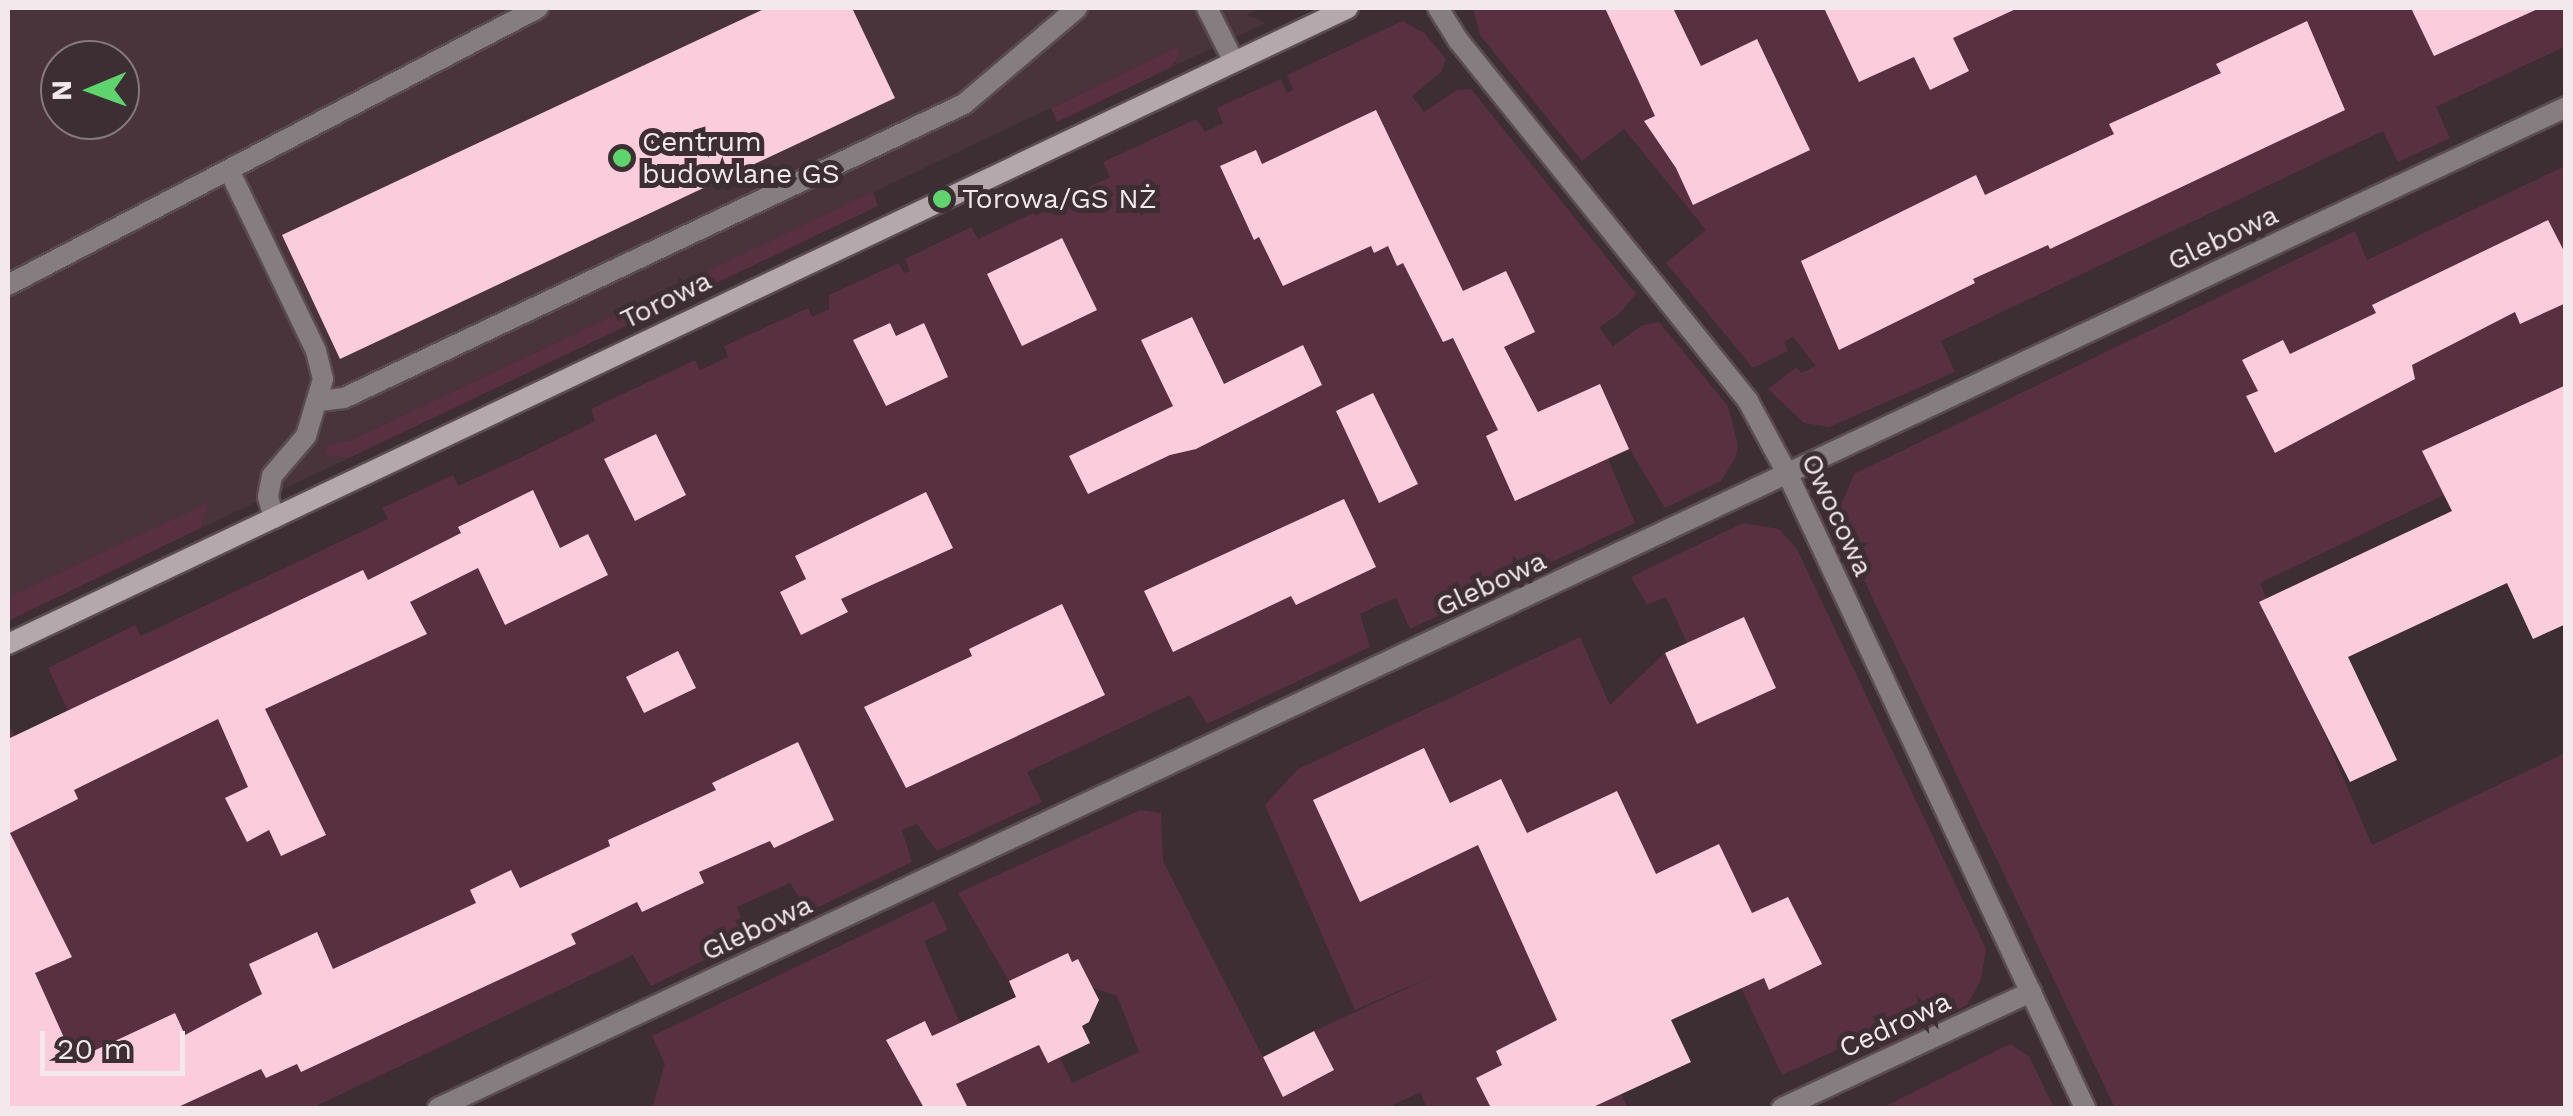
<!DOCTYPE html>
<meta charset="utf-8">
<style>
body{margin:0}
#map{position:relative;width:2573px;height:1116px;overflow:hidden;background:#3c2e32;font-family:"Work Sans",sans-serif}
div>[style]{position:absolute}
.built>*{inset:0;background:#49343b}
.green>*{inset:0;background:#583040}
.building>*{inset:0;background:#fbccdc}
.roads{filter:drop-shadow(2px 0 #594c50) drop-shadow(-2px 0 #594c50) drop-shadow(0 2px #594c50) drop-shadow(0 -2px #594c50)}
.lane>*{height:20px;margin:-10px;padding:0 10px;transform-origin:10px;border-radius:10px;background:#857d80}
.street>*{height:20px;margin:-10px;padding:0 10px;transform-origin:10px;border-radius:10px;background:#857d80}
.secondary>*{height:20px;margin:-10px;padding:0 10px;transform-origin:10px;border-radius:10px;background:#b4a8ac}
.dots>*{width:28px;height:28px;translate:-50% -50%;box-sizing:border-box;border:5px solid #3c2e32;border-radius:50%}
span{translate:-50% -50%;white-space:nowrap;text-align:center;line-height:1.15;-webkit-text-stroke:10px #3c2e32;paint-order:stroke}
.poi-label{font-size:28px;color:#f3e9ec}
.left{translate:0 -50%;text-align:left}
.street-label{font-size:28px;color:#f3e9ec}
.frame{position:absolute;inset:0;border:10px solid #f3e9ec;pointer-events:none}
.north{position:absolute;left:40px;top:40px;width:100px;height:100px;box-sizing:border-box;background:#3c2e32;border:2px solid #85797c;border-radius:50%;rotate:269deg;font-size:28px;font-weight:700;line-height:40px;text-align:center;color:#f3e9ec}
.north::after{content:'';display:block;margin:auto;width:35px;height:45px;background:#5ed56c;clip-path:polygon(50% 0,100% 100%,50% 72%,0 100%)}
.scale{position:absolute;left:40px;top:1031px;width:145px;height:45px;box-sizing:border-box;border:5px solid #f3e9ec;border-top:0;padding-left:12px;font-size:30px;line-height:35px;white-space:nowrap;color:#f3e9ec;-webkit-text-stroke:8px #3c2e32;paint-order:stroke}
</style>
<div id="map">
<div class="built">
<div style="clip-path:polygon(evenodd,8px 8px,1261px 8px,1247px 15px,1266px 23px,1170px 68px,1176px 63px,1179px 47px,351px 440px,328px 445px,324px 455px,349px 458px,201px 528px,207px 504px,8px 597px,8px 8px,60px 60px,120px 60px,120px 120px,60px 120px,60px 60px)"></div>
</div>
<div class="green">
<div style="clip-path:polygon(1473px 8px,2565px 8px,2566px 46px,2436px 107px,2450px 138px,2398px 162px,2383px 131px,1941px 341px,1955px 372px,1829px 427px,1804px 423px,1768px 389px,1797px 367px,1801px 373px,1816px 366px,1793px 337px,1784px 342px,1788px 351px,1753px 368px,1666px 263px,1706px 230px,1624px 129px,1582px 161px,1480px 35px)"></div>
<div style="clip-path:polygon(1402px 21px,1424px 33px,1446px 59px,1441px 72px,1412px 96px,1424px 112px,1457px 90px,1471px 89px,1636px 294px,1618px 315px,1599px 327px,1613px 346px,1641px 326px,1659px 322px,1728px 406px,1738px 445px,1735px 459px,1721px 481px,1665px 508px,1630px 450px,1608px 459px,1635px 523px,1410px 629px,1396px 598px,1381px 604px,1360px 614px,1370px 647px,1207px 724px,1190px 695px,1027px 772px,1042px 802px,937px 851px,917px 824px,902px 830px,912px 862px,808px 912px,790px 883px,737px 907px,748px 939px,651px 986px,633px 955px,312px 1108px,8px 1108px,8px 724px,15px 736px,63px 770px,90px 757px,48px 668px,135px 625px,141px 636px,388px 519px,382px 508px,453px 475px,458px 486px,522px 457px,595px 421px,591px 409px,695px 360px,700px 370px,715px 363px,728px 357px,724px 346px,808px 308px,812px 317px,829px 309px,829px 295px,899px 263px,904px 273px,910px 271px,905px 259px,971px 227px,978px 239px,1110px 177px,1103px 162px,1196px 119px,1205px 132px,1223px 123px,1217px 108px,1281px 79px,1287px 93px,1293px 90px,1287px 75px)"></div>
<div style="clip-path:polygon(1180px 46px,1179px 56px,1170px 68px,1057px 122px,1051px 108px)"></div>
<div style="clip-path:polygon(2565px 166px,2565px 437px,2260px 583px,2372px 845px,2565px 753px,2565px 1108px,2115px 1108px,1835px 519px,1854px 474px,2355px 231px,2367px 260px)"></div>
<div style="clip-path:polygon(873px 192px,878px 206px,349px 458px,324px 455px,328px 445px,351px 440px)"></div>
<div style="clip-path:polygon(208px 503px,201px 528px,8px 621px,8px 597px)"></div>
<div style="clip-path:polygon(1743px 523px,1779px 529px,1797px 549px,1986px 949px,1981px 980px,1967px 1005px,1881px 1048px,1863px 1038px,1782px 1075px,1697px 894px,1642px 921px,1616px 791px,1574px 811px,1552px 954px,1628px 1108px,1584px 1108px,1543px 1027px,1496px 1051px,1503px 1065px,1477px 1078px,1491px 1108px,1427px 1108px,1420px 1092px,1387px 1108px,645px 1108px,653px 1105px,665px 1064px,652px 1036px,934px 901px,948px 930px,924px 941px,970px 1045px,1039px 1045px,1048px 1063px,1060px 1058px,1072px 1083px,1139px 1052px,1117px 996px,1082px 984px,1068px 954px,1009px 981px,958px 893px,1140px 810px,1161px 813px,1163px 861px,1283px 1096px,1334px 1071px,1314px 1031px,1440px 973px,1355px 1010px,1265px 805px,1298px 769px,1580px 637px,1610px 705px,1665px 653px,1697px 724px,1775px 688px,1744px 617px,1687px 643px,1666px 597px,1647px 605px,1631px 577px)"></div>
<div style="clip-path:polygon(2010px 1044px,2029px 1056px,2054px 1108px,1882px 1108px)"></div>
</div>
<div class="building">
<div style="clip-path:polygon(766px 8px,852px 8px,895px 98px,340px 359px,282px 235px)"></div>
<div style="clip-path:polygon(1605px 8px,1673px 8px,1701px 66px,1757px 39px,1810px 150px,1693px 205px,1676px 168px,1644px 121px,1655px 116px)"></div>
<div style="clip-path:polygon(1824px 8px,2018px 8px,1953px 38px,1969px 71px,1930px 90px,1914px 57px,1859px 82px)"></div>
<div style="clip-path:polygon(2411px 8px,2540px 8px,2434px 56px)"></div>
<div style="clip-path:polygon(2307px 21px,2345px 110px,2050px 249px,2048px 245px,1973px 279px,1975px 283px,1839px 350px,1801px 261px,1976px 175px,1985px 195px,2114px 134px,2109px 124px,2221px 73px,2216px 64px)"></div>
<div style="clip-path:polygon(1376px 110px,1463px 291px,1506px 271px,1535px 332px,1504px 347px,1538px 412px,1600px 384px,1629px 449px,1515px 501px,1486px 436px,1498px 430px,1453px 338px,1443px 342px,1403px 263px,1397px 266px,1388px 246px,1374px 253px,1371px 246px,1283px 286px,1259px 237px,1254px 240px,1220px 166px,1256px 150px,1262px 164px)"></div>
<div style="clip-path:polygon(2548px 220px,2566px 255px,2566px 303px,2520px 324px,2515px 312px,2412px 365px,2415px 379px,2275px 453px,2246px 396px,2258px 391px,2242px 360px,2283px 340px,2290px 354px,2376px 313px,2372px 305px)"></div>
<div style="clip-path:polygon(1062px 238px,1097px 310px,1022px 346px,987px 274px)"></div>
<div style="clip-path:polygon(1192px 317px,1224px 384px,1303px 345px,1322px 385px,1196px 449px,1170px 455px,1088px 494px,1069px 456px,1173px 406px,1141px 340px)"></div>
<div style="clip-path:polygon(890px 323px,896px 336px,924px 323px,948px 377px,886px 406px,853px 340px)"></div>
<div style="clip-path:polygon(2566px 385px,2566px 624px,2533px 639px,2507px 583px,2348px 657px,2397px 760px,2350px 782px,2259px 602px,2452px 511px,2422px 451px)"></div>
<div style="clip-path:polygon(1373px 393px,1418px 484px,1379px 503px,1336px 411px)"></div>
<div style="clip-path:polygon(656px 434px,686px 495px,635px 521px,604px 459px)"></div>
<div style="clip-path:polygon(533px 490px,560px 548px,588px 534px,608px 575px,505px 625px,478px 568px,410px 602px,427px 634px,265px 709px,326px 835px,281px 856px,269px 830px,247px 842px,225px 798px,248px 787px,218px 719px,74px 790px,78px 799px,10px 833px,72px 957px,35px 973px,74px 1060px,175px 1013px,185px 1035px,262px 994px,249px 964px,317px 932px,333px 969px,476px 903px,470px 890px,511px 870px,520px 888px,610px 846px,608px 840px,716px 790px,712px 783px,798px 742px,834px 820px,774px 848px,770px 841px,699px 872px,704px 883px,642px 912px,637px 902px,571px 934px,576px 944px,301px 1072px,297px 1064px,266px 1078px,261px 1069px,176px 1108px,8px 1108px,8px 739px,363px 570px,368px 580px,461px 533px,458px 527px)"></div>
<div style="clip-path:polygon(926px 492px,953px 548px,841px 599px,848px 612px,801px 635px,780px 592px,806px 579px,795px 556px)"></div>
<div style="clip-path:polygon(1344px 499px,1376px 567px,1296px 605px,1291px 596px,1173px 652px,1144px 591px)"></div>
<div style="clip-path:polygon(1062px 604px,1105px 695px,906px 788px,864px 707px,972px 656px,969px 649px)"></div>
<div style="clip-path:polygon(1744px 617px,1776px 688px,1697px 724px,1665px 653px)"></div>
<div style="clip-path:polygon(678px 651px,696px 688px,644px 713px,626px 677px)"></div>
<div style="clip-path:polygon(1424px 748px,1450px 803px,1501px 779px,1527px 833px,1617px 791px,1656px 874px,1719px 844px,1752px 913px,1788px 897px,1822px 964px,1769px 990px,1764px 978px,1671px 1020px,1691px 1062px,1591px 1108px,1491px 1108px,1476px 1078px,1502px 1065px,1496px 1051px,1557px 1020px,1478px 845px,1360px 902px,1313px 800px)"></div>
<div style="clip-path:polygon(1068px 953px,1072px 962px,1078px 959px,1099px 1000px,1089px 1022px,1082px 1026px,1090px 1043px,1048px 1063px,1039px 1045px,956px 1084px,968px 1108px,924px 1108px,886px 1040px,925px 1021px,932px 1036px,1016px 997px,1009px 981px)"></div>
<div style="clip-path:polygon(1314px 1031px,1334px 1070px,1283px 1097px,1263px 1057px)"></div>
</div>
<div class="roads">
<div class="lane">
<div style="left:1207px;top:8px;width:60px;rotate:63.4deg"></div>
<div style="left:229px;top:170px;width:201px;rotate:64.3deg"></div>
<div style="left:316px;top:351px;width:29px;rotate:76deg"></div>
<div style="left:323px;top:379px;width:59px;rotate:106.6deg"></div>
<div style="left:306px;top:436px;width:52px;rotate:130.4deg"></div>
<div style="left:272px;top:476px;width:21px;rotate:101deg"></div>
<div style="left:268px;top:497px;width:22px;rotate:74deg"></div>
<div style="left:8px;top:285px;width:598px;rotate:-27.59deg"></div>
<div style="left:319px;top:401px;width:25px;rotate:-7deg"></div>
<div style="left:344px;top:398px;width:686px;rotate:-25.37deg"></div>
<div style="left:964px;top:104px;width:148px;rotate:-40.3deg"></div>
</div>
<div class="street">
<div style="left:1438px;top:8px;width:38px;rotate:58deg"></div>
<div style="left:1458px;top:40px;width:463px;rotate:51.2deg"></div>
<div style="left:1748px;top:401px;width:84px;rotate:61.6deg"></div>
<div style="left:1788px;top:475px;width:699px;rotate:64.86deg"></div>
<div style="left:438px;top:1108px;width:2352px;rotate:-25.19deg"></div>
<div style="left:1782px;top:1108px;width:275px;rotate:-25deg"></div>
</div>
<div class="secondary">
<div style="left:8px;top:644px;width:1483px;rotate:-25.39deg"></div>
</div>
</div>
<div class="dots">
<div style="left:622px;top:158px;background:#5ed56c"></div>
<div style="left:942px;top:199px;background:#5ed56c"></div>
</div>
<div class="poi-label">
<span class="left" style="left:642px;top:158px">Centrum<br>budowlane GS</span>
<span class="left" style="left:962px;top:199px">Torowa/GS NŻ</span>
</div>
<div class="street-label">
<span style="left:2223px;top:238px;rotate:-25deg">Glebowa</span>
<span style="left:666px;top:300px;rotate:-26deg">Torowa</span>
<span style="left:1837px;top:515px;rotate:65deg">Owocowa</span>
<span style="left:1491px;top:584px;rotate:-25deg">Glebowa</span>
<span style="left:757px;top:928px;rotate:-25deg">Glebowa</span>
<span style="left:1895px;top:1025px;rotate:-25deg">Cedrowa</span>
</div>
<div class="frame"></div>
<div class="north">N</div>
<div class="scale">20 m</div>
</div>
